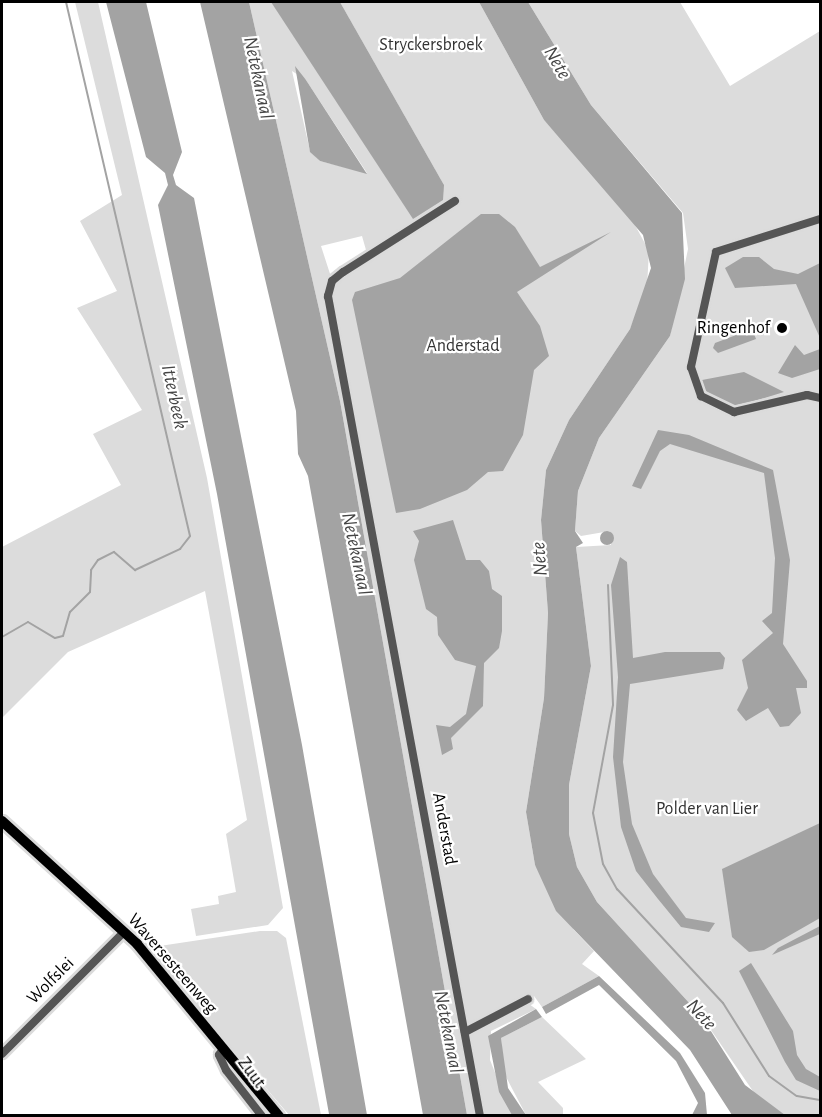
<!DOCTYPE html>
<style>
body{margin:0}
#map{position:relative;width:822px;height:1117px;overflow:hidden;background:#fff;font-family:"Alegreya Sans",sans-serif}
div>[style]{position:absolute}
.green>*{inset:0;background:#dcdcdc}
.water>*{inset:0;background:#a3a3a3}
.round{border-radius:50%}
.stream>*{height:2px;margin:-1px;padding:0 1px;transform-origin:1px;border-radius:1px;background:#a3a3a3}
.roads{filter:drop-shadow(2px 0 #dbdbdb) drop-shadow(-2px 0 #dbdbdb) drop-shadow(0 2px #dbdbdb) drop-shadow(0 -2px #dbdbdb)}
.minor>*{height:8px;margin:-4px;padding:0 4px;transform-origin:4px;border-radius:4px;background:#555}
.major>*{height:10px;margin:-5px;padding:0 5px;transform-origin:5px;border-radius:5px;background:#000}
.dots>*{width:16px;height:16px;translate:-50% -50%;box-sizing:border-box;border:3px solid #fff;border-radius:50%}
span{translate:-50% -50%;white-space:nowrap;text-align:center;line-height:1.15;-webkit-text-stroke:4.5px #fff;paint-order:stroke}
.park-label{font-size:18px;color:#333}
.poi-label{font-size:18px;color:#000}
.right{translate:-100% -50%;text-align:right}
.street-label{font-size:18px;color:#000}
.water-label{font-size:20px;color:#444;font-style:italic}
.frame{position:absolute;inset:0;border:3px solid #000;pointer-events:none}
</style>
<div id="map">
<div class="green">
<div style="clip-path:polygon(75px 2px,98px 2px,207px 478px,283px 908px,268px 925px,196px 936px,191px 909px,219px 904px,218px 896px,236px 892px,226px 834px,247px 820px,205px 591px,68px 652px,2px 718px,2px 547px,121px 485px,93px 434px,142px 410px,77px 308px,117px 291px,80px 221px,122px 195px)"></div>
<div style="clip-path:polygon(evenodd,249px 2px,271px 2px,444px 185px,340px 2px,479px 2px,544px 120px,629px 214px,649px 251px,647px 287px,630px 329px,569px 420px,546px 470px,541px 520px,548px 613px,544px 698px,526px 812px,535px 865px,574px 930px,594px 951px,582px 964px,599px 976px,542px 1007px,534px 996px,525px 1001px,536px 1009px,491px 1031px,490px 1060px,512px 1115px,467px 1115px,340px 401px,249px 2px,292px 71px,306px 80px,367px 173px,320px 161px,310px 151px,292px 71px,249px 2px,362px 236px,368px 257px,332px 280px,321px 246px,362px 236px)"></div>
<div style="clip-path:polygon(528px 2px,680px 2px,730px 86px,820px 31px,820px 216px,719px 247px,719px 256px,820px 224px,820px 1115px,785px 1115px,757px 1097px,702px 1017px,597px 902px,577px 867px,569px 834px,569px 785px,591px 666px,576px 547px,611px 545px,610px 531px,581px 536px,575px 531px,578px 491px,599px 438px,670px 336px,688px 249px,683px 213px,591px 105px)"></div>
<div style="clip-path:polygon(260px 931px,277px 931px,286px 938px,321px 1115px,289px 1115px,150px 952px,153px 947px)"></div>
<div style="clip-path:polygon(542px 1017px,586px 1059px,538px 1082px,563px 1108px,563px 1115px,526px 1115px,504px 1073px,501px 1038px)"></div>
</div>
<div class="water">
<div style="clip-path:polygon(106px 2px,146px 2px,182px 152px,173px 175px,176px 185px,194px 198px,302px 745px,367px 1115px,329px 1114px,217px 494px,158px 205px,168px 185px,165px 173px,146px 157px)"></div>
<div style="clip-path:polygon(200px 2px,249px 2px,340px 401px,467px 1115px,423px 1115px,308px 476px,298px 454px,296px 411px)"></div>
<div style="clip-path:polygon(271px 2px,340px 2px,444px 185px,443px 200px,413px 219px)"></div>
<div style="clip-path:polygon(479px 2px,528px 2px,591px 105px,682px 213px,685px 279px,670px 336px,599px 438px,578px 491px,575px 531px,583px 543px,576px 547px,591px 666px,569px 785px,569px 834px,577px 867px,597px 902px,702px 1017px,745px 1085px,785px 1115px,732px 1115px,690px 1050px,556px 911px,535px 865px,526px 812px,544px 698px,548px 613px,541px 520px,546px 470px,569px 420px,630px 329px,651px 268px,643px 235px,544px 120px)"></div>
<div style="clip-path:polygon(295px 66px,306px 80px,367px 174px,320px 161px,310px 152px)"></div>
<div style="clip-path:polygon(481px 214px,499px 214px,515px 227px,540px 267px,611px 232px,517px 292px,540px 326px,549px 356px,534px 370px,523px 435px,503px 471px,488px 472px,467px 490px,420px 509px,396px 513px,352px 300px,355px 292px,400px 278px)"></div>
<div style="clip-path:polygon(743px 257px,759px 257px,774px 269px,798px 274px,820px 263px,820px 338px,796px 284px,735px 288px,725px 268px)"></div>
<div style="clip-path:polygon(752px 329px,756px 339px,718px 353px,713px 348px,715px 343px)"></div>
<div style="clip-path:polygon(795px 345px,804px 355px,820px 349px,820px 369px,792px 378px,778px 373px)"></div>
<div style="clip-path:polygon(744px 372px,784px 392px,735px 407px,705px 391px,696px 375px,702px 380px)"></div>
<div style="clip-path:polygon(658px 430px,689px 435px,773px 470px,790px 560px,783px 644px,807px 681px,807px 688px,796px 688px,801px 713px,789px 726px,780px 727px,768px 708px,746px 721px,737px 710px,748px 688px,742px 660px,773px 633px,762px 621px,772px 613px,775px 558px,764px 473px,670px 444px,660px 451px,641px 489px,632px 486px)"></div>
<div style="clip-path:polygon(453px 520px,466px 560px,480px 560px,489px 571px,492px 589px,502px 596px,502px 631px,499px 648px,484px 663px,483px 706px,451px 738px,453px 749px,442px 755px,436px 725px,450px 727px,466px 714px,476px 666px,455px 660px,438px 635px,437px 617px,426px 609px,414px 560px,419px 541px,413px 531px)"></div>
<div class="round" style="left:600px;top:531px;width:14px;height:14px"></div>
<div style="clip-path:polygon(620px 557px,627px 562px,633px 658px,665px 652px,720px 652px,725px 658px,723px 669px,630px 684px,623px 762px,632px 824px,653px 874px,686px 918px,715px 923px,709px 932px,681px 927px,658px 899px,636px 871px,621px 827px,613px 757px,618px 677px,611px 585px)"></div>
<div style="clip-path:polygon(820px 823px,820px 918px,764px 950px,749px 952px,732px 937px,722px 869px)"></div>
<div style="clip-path:polygon(820px 926px,820px 934px,772px 955px,778px 948px)"></div>
<div style="clip-path:polygon(751px 963px,793px 1031px,797px 1055px,806px 1069px,820px 1077px,820px 1091px,796px 1080px,785px 1062px,739px 971px)"></div>
<div style="clip-path:polygon(599px 976px,680px 1053px,705px 1093px,707px 1115px,692px 1115px,698px 1103px,676px 1061px,599px 985px,546px 1014px,542px 1007px)"></div>
<div style="clip-path:polygon(536px 1009px,542px 1017px,501px 1038px,508px 1088px,526px 1115px,512px 1115px,499px 1092px,488px 1036px)"></div>
</div>
<div class="stream">
<div style="left:608px;top:585px;width:120px;rotate:87.6deg"></div>
<div style="left:613px;top:705px;width:110px;rotate:100.5deg"></div>
<div style="left:593px;top:813px;width:52px;rotate:78.9deg"></div>
<div style="left:603px;top:864px;width:29px;rotate:61deg"></div>
<div style="left:617px;top:889px;width:156px;rotate:47.1deg"></div>
<div style="left:723px;top:1003px;width:86px;rotate:57.8deg"></div>
<div style="left:769px;top:1076px;width:34px;rotate:36deg"></div>
<div style="left:797px;top:1096px;width:23px;rotate:10deg"></div>
<div style="left:2px;top:637px;width:30px;rotate:-30deg"></div>
<div style="left:28px;top:622px;width:31px;rotate:31deg"></div>
<div style="left:55px;top:638px;width:8px;rotate:-14deg"></div>
<div style="left:63px;top:636px;width:25px;rotate:-74deg"></div>
<div style="left:70px;top:612px;width:28px;rotate:-45deg"></div>
<div style="left:90px;top:592px;width:22px;rotate:-87deg"></div>
<div style="left:91px;top:570px;width:12px;rotate:-55deg"></div>
<div style="left:98px;top:560px;width:18px;rotate:-27deg"></div>
<div style="left:114px;top:552px;width:28px;rotate:41deg"></div>
<div style="left:135px;top:570px;width:50px;rotate:-25deg"></div>
<div style="left:180px;top:549px;width:16px;rotate:-52deg"></div>
<div style="left:190px;top:536px;width:548px;rotate:-103.07deg"></div>
<div style="left:2px;top:644px;width:16px;rotate:90deg"></div>
</div>
<div class="roads">
<div class="minor">
<div style="left:455px;top:201px;width:133px;rotate:147.6deg"></div>
<div style="left:343px;top:272px;width:14px;rotate:141deg"></div>
<div style="left:332px;top:281px;width:16px;rotate:105deg"></div>
<div style="left:328px;top:296px;width:834px;rotate:79.5deg"></div>
<div style="left:820px;top:219px;width:109px;rotate:162.4deg"></div>
<div style="left:716px;top:252px;width:118px;rotate:102.3deg"></div>
<div style="left:691px;top:367px;width:31px;rotate:71deg"></div>
<div style="left:701px;top:396px;width:37px;rotate:26deg"></div>
<div style="left:734px;top:412px;width:75px;rotate:-13.1deg"></div>
<div style="left:807px;top:395px;width:13px;rotate:13deg"></div>
<div style="left:465px;top:1032px;width:71px;rotate:-27.6deg"></div>
<div style="left:223px;top:1049px;width:7px;rotate:124deg"></div>
<div style="left:219px;top:1055px;width:17px;rotate:65deg"></div>
<div style="left:226px;top:1070px;width:58px;rotate:52deg"></div>
<div style="left:2px;top:1054px;width:173px;rotate:-45deg"></div>
</div>
<div class="major">
<div style="left:2px;top:821px;width:183px;rotate:42.3deg"></div>
<div style="left:137px;top:944px;width:223px;rotate:50.5deg"></div>
</div>
</div>
<div class="dots">
<div style="left:782px;top:328px;background:#000"></div>
</div>
<div class="park-label">
<span style="left:431px;top:45px">Stryckersbroek</span>
<span style="left:463px;top:346px">Anderstad</span>
<span style="left:707px;top:809px">Polder van Lier</span>
</div>
<div class="poi-label">
<span class="right" style="left:770px;top:328px">Ringenhof</span>
</div>
<div class="street-label">
<span style="left:444px;top:829px;rotate:80deg">Anderstad</span>
<span style="left:172px;top:964px;rotate:49deg">Waversesteenweg</span>
<span style="left:51px;top:981px;rotate:-45deg">Wolfslei</span>
<span style="left:251px;top:1073px;rotate:54deg">Zuut</span>
</div>
<div class="water-label">
<span style="left:557px;top:63px;rotate:60deg">Nete</span>
<span style="left:258px;top:78px;rotate:78deg">Netekanaal</span>
<span style="left:174px;top:397px;rotate:78deg">Itterbeek</span>
<span style="left:356px;top:554px;rotate:78deg">Netekanaal</span>
<span style="left:540px;top:559px;rotate:-94deg">Nete</span>
<span style="left:701px;top:1015px;rotate:48deg">Nete</span>
<span style="left:448px;top:1032px;rotate:79deg">Netekanaal</span>
</div>
<div class="frame"></div>
</div>
